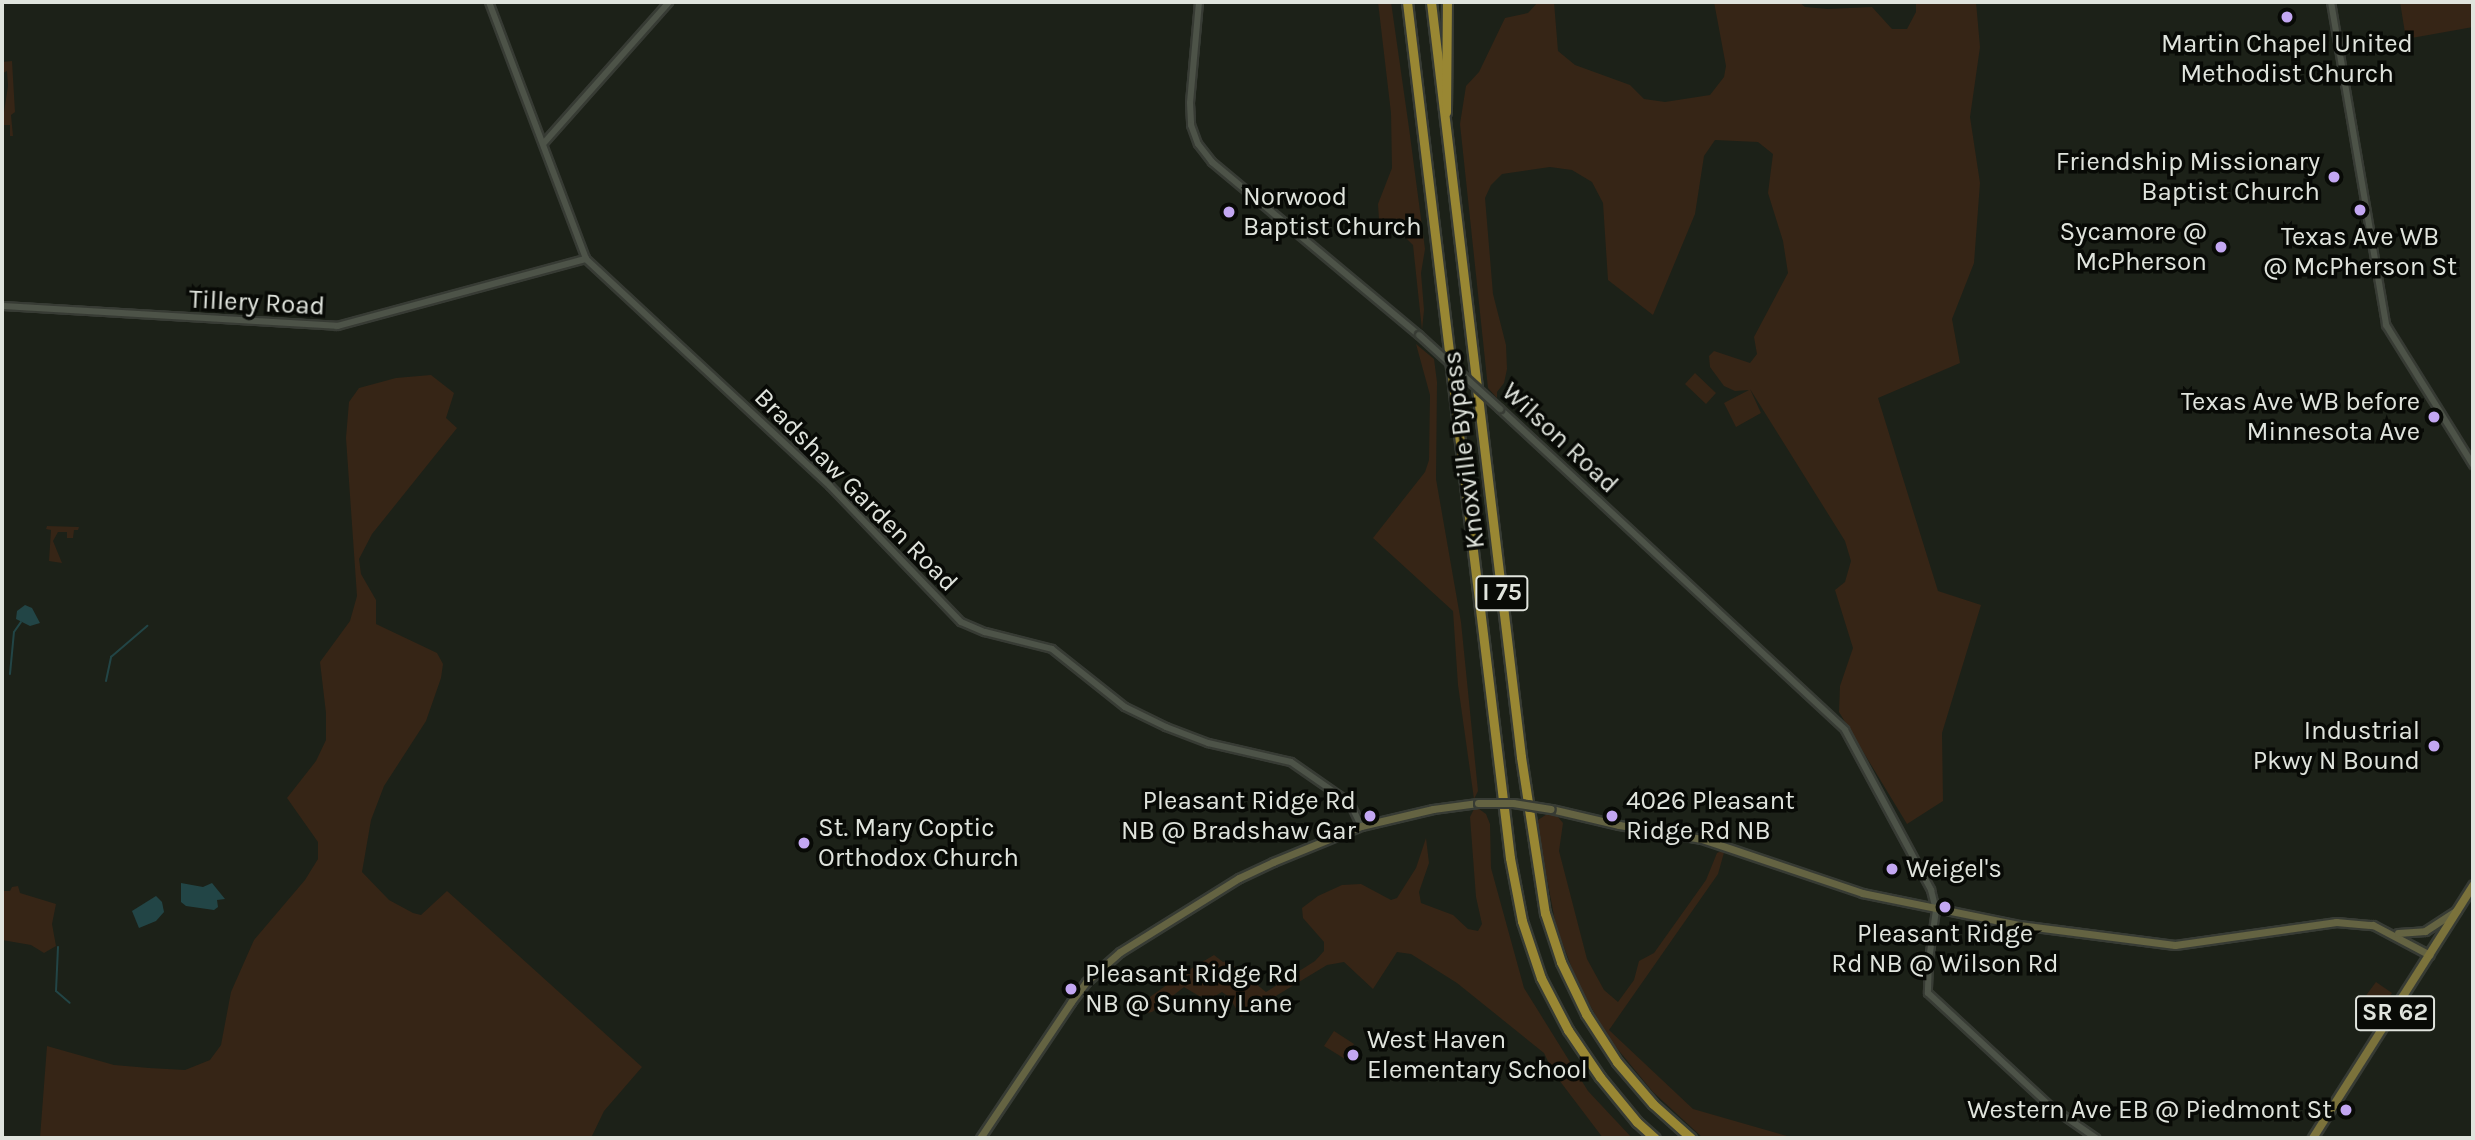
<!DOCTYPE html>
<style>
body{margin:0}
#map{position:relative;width:2475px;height:1140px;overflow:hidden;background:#1c2118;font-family:Karla,sans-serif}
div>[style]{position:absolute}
.green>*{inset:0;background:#362516}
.water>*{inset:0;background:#224546}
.stream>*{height:2px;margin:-1px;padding:0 1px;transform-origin:1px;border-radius:1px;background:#224546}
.roads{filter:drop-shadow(2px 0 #373b34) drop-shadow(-2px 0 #373b34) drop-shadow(0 2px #373b34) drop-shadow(0 -2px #373b34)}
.tertiary>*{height:6px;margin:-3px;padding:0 3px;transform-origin:3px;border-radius:3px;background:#4d5348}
.secondary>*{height:7px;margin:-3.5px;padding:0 3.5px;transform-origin:3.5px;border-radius:3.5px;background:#646342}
.primary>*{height:8px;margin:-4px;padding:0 4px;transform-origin:4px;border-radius:4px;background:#7b723b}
.motorway>*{height:9px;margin:-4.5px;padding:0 4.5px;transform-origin:4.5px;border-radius:4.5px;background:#998733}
.bridges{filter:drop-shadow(2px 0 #373b34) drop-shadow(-2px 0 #373b34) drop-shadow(0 2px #373b34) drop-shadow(0 -2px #373b34)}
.tertiary-bridge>*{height:6px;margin:-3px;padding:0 3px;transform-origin:3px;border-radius:3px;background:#4d5348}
.secondary-bridge>*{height:7px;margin:-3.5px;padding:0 3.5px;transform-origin:3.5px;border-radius:3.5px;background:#646342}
.dots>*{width:19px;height:19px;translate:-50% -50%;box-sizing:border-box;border:4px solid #080a06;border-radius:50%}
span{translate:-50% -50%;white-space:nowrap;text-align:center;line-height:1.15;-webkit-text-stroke:7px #080a06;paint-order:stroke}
.shield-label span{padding:2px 5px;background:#080a06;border:2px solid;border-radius:5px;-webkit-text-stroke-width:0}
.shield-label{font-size:24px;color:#e0e4dd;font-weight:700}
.poi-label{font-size:26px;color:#e0e4dd}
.right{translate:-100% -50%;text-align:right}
.left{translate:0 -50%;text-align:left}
.street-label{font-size:26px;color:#e0e4dd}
.frame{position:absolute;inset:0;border:4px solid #e0e4dd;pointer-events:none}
</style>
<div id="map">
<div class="green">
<div style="clip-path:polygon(1378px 2px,1391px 2px,1409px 128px,1425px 249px,1421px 273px,1424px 310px,1422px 330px,1413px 245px,1405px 237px,1384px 230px,1379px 220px,1378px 204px,1392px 168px,1391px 113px)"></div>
<div style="clip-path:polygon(1538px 2px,1554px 2px,1558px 51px,1575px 65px,1630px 85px,1644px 99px,1665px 102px,1710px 95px,1724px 77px,1726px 66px,1714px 2px,1799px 2px,1805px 7px,1828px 9px,1872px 7px,1892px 29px,1907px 29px,1916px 12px,1916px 2px,1976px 2px,1980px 47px,1970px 117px,1980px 183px,1974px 263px,1952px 319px,1960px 363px,1878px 398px,1938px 591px,1981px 605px,1942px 733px,1943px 801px,1907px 824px,1839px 712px,1840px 686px,1853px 648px,1835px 590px,1845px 582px,1851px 561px,1845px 541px,1750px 389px,1761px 413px,1736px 427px,1724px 403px,1749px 390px,1735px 391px,1724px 386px,1710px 367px,1709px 356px,1714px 351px,1750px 363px,1757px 354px,1754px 337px,1788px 273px,1783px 241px,1768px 193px,1773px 154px,1758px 142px,1715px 140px,1704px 156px,1695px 214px,1653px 315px,1608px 280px,1603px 203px,1592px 182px,1572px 170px,1550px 167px,1502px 174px,1491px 185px,1485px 198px,1493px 294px,1506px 345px,1507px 369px,1504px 383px,1497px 392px,1497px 398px,1488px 388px,1460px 124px,1466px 86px,1479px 72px,1505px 18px,1528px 13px)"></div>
<div style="clip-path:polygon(2400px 2px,2473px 2px,2473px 27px,2406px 39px)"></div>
<div style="clip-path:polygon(12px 61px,15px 112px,11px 115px,13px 136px,10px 136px,10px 125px,2px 125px,8px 86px,7px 71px,3px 73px,2px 62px)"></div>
<div style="clip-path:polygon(1416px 344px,1434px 359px,1437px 382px,1436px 479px,1461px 622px,1478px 791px,1474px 799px,1458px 685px,1453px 611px,1373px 538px,1425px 472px,1429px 460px,1430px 395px)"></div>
<div style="clip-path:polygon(1695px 373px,1716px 393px,1706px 404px,1685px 384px)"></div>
<div style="clip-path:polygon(431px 375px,454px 393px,446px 418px,457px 428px,372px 534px,359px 559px,361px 574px,376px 600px,376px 624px,437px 653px,443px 664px,441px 678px,426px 721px,384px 786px,371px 820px,362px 872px,389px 900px,413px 913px,421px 915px,447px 891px,642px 1067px,604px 1111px,591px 1138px,40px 1138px,47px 1046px,114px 1065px,149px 1068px,185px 1070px,210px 1060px,221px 1045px,231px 992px,254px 940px,305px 880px,318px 859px,318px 842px,287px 798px,316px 761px,326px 740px,326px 713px,320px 662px,350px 621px,357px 596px,346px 438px,349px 402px,359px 388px,396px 378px)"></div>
<div style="clip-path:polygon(47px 526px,79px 527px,78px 530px,74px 530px,73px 538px,67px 538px,67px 532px,58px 532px,53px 541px,62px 563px,49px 561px,51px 530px,46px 529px)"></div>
<div style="clip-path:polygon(1474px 809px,1479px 809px,1486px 814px,1490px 824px,1491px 868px,1524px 988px,1588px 1091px,1632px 1138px,1603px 1138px,1553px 1072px,1544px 1053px,1457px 983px,1411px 954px,1397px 952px,1373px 989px,1344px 962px,1327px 965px,1241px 1017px,1229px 997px,1222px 992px,1215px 996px,1199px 996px,1184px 987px,1152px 1012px,1134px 1015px,1129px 1012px,1182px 974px,1214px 955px,1223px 962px,1228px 961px,1266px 992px,1315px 961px,1324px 951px,1324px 942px,1303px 918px,1302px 908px,1318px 896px,1342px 885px,1361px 884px,1391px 900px,1397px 898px,1416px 868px,1426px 838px,1429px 863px,1419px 892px,1421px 903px,1453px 915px,1468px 929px,1478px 931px,1482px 924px,1476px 897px,1470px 817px)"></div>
<div style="clip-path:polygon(1547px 814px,1558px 817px,1563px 823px,1559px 851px,1587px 959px,1604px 990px,1618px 1002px,1634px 980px,1639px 961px,1654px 953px,1706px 880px,1717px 853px,1725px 849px,1718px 874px,1609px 1030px,1693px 1109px,1794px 1138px,1703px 1138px,1653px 1092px,1606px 1035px,1576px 979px,1556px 926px,1537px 827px,1538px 820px)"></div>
<div style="clip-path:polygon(18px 886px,20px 893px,56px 904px,52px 924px,56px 946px,44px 953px,31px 945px,2px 940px,2px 891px,10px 891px,12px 887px)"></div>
<div style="clip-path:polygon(2376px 982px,2392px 993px,2372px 1022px,2356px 1009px)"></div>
<div style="clip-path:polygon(1334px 1031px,1354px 1044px,1345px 1059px,1324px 1046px)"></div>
</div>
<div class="water">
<div style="clip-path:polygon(25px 605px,32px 608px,40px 623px,30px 626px,16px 619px,17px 611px)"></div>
<div style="clip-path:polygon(181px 883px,203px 887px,212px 883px,225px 899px,217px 900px,218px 907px,214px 910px,186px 906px,181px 902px)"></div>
<div style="clip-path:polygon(156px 896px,162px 902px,164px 912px,156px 921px,139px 928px,132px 911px)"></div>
</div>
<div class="stream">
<div style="left:10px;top:674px;width:42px;rotate:-84.6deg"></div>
<div style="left:14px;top:632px;width:12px;rotate:-55deg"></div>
<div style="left:106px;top:681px;width:25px;rotate:-78deg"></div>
<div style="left:111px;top:657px;width:48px;rotate:-40.7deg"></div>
<div style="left:58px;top:947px;width:44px;rotate:92.6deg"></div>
<div style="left:56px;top:991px;width:18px;rotate:41deg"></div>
</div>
<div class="roads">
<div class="tertiary">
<div style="left:489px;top:2px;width:275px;rotate:69.3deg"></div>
<div style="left:586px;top:259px;width:333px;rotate:42.9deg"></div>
<div style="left:830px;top:486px;width:189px;rotate:46.1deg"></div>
<div style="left:961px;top:622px;width:26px;rotate:23deg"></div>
<div style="left:985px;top:632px;width:69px;rotate:14.2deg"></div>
<div style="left:1052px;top:649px;width:93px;rotate:38.5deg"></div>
<div style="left:1125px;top:707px;width:46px;rotate:26deg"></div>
<div style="left:1166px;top:727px;width:45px;rotate:20.9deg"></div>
<div style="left:1208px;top:743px;width:85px;rotate:12.9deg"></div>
<div style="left:1291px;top:762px;width:72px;rotate:34.8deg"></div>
<div style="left:1350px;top:803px;width:25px;rotate:64deg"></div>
<div style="left:1199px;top:2px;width:101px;rotate:95.1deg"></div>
<div style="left:1190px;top:103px;width:22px;rotate:87deg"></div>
<div style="left:1191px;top:125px;width:20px;rotate:70deg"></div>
<div style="left:1198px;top:144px;width:23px;rotate:52deg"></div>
<div style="left:1212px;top:162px;width:270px;rotate:39.9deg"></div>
<div style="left:2331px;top:2px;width:328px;rotate:80.3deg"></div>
<div style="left:2386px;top:325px;width:165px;rotate:58.1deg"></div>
<div style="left:543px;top:144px;width:190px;rotate:-48.4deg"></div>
<div style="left:2px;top:306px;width:336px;rotate:3.4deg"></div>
<div style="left:337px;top:326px;width:258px;rotate:-15.1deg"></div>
<div style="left:1500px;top:409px;width:471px;rotate:42.9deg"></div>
<div style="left:1845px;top:730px;width:182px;rotate:61.7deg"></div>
<div style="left:1931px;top:890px;width:21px;rotate:76deg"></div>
<div style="left:1936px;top:910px;width:50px;rotate:98deg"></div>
<div style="left:1929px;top:960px;width:33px;rotate:92deg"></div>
<div style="left:1928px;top:993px;width:168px;rotate:42.8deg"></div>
<div style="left:2051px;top:1107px;width:55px;rotate:34.6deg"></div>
</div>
<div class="secondary">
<div style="left:1551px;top:809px;width:70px;rotate:13.2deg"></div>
<div style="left:1619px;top:825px;width:84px;rotate:9.6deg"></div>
<div style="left:1702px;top:839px;width:169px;rotate:18.6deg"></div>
<div style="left:1862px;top:893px;width:160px;rotate:11.5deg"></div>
<div style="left:2019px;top:925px;width:157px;rotate:7.3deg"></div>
<div style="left:2175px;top:945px;width:163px;rotate:-8.1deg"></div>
<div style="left:2336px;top:922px;width:37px;rotate:5deg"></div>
<div style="left:2373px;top:925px;width:64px;rotate:27.8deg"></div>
<div style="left:2398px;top:933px;width:27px;rotate:-4deg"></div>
<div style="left:2425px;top:931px;width:38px;rotate:-33deg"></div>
<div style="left:980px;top:1138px;width:164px;rotate:-56.2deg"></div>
<div style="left:1071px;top:1002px;width:25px;rotate:-53deg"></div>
<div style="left:1086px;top:982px;width:45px;rotate:-41.4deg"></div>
<div style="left:1120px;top:952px;width:140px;rotate:-31.9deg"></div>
<div style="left:1239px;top:878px;width:38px;rotate:-25deg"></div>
<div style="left:1273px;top:862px;width:95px;rotate:-22.2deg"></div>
<div style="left:1361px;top:826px;width:74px;rotate:-13.3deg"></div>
<div style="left:1433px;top:809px;width:45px;rotate:-7.6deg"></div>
</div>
<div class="primary">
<div style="left:2313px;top:1138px;width:299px;rotate:-57.6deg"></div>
</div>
<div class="motorway">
<div style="left:1407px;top:2px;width:862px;rotate:83.14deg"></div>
<div style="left:1510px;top:858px;width:64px;rotate:79.2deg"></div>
<div style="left:1522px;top:921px;width:60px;rotate:71.6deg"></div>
<div style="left:1541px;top:978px;width:59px;rotate:62.6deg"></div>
<div style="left:1568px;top:1030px;width:57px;rotate:55.8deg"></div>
<div style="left:1600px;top:1077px;width:58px;rotate:50.6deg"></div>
<div style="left:1637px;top:1122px;width:24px;rotate:42deg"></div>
<div style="left:1431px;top:2px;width:760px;rotate:83.2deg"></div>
<div style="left:1521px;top:757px;width:158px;rotate:81.3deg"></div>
<div style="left:1545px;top:913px;width:52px;rotate:71.9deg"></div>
<div style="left:1561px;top:962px;width:58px;rotate:64.3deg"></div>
<div style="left:1586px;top:1014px;width:57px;rotate:57.1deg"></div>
<div style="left:1617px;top:1062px;width:55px;rotate:49.4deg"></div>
<div style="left:1653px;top:1104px;width:51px;rotate:41.8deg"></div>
<div style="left:1446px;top:112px;width:110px;rotate:-89.5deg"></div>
</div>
</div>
<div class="bridges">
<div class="tertiary-bridge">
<div style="left:1419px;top:335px;width:110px;rotate:42.4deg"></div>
</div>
<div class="secondary-bridge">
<div style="left:1478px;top:803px;width:35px"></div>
<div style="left:1513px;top:803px;width:38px;rotate:9deg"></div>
</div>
</div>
<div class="dots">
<div style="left:2287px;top:17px;background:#c3a7f2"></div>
<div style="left:2334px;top:177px;background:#c3a7f2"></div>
<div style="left:2360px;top:210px;background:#c3a7f2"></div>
<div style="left:1229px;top:212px;background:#c3a7f2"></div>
<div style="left:2221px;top:247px;background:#c3a7f2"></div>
<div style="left:2434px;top:417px;background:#c3a7f2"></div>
<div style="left:2434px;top:746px;background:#c3a7f2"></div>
<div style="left:1370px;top:816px;background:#c3a7f2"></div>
<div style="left:1612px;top:816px;background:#c3a7f2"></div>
<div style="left:804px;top:843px;background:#c3a7f2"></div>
<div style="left:1892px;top:869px;background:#c3a7f2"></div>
<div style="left:1945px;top:907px;background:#c3a7f2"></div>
<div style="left:1071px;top:989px;background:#c3a7f2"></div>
<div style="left:1353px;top:1055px;background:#c3a7f2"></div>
<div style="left:2346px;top:1110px;background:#c3a7f2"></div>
</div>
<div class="shield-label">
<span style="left:1502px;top:593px">I 75</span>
<span style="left:2395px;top:1013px">SR 62</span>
</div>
<div class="poi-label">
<span style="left:2287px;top:59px">Martin Chapel United<br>Methodist Church</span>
<span class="right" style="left:2320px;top:177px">Friendship Missionary<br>Baptist Church</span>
<span class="left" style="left:1243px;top:212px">Norwood<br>Baptist Church</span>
<span class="right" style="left:2207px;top:247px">Sycamore @<br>McPherson</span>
<span style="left:2360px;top:252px">Texas Ave WB<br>@ McPherson St</span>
<span class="right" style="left:2420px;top:417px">Texas Ave WB before<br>Minnesota Ave</span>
<span class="right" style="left:2420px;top:746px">Industrial<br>Pkwy N Bound</span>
<span class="right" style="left:1356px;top:816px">Pleasant Ridge Rd<br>NB @ Bradshaw Gar</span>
<span class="left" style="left:1626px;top:816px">4026 Pleasant<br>Ridge Rd NB</span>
<span class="left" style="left:818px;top:843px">St. Mary Coptic<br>Orthodox Church</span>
<span class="left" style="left:1906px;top:869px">Weigel's</span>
<span style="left:1945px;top:949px">Pleasant Ridge<br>Rd NB @ Wilson Rd</span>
<span class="left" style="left:1085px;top:989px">Pleasant Ridge Rd<br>NB @ Sunny Lane</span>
<span class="left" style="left:1367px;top:1055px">West Haven<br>Elementary School</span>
<span class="right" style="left:2332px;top:1110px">Western Ave EB @ Piedmont St</span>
</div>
<div class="street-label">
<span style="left:257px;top:303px;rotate:3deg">Tillery Road</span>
<span style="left:1560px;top:438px;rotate:43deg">Wilson Road</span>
<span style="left:1464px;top:450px;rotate:-97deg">Knoxville Bypass</span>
<span style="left:856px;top:490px;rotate:45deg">Bradshaw Garden Road</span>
</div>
<div class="frame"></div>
</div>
